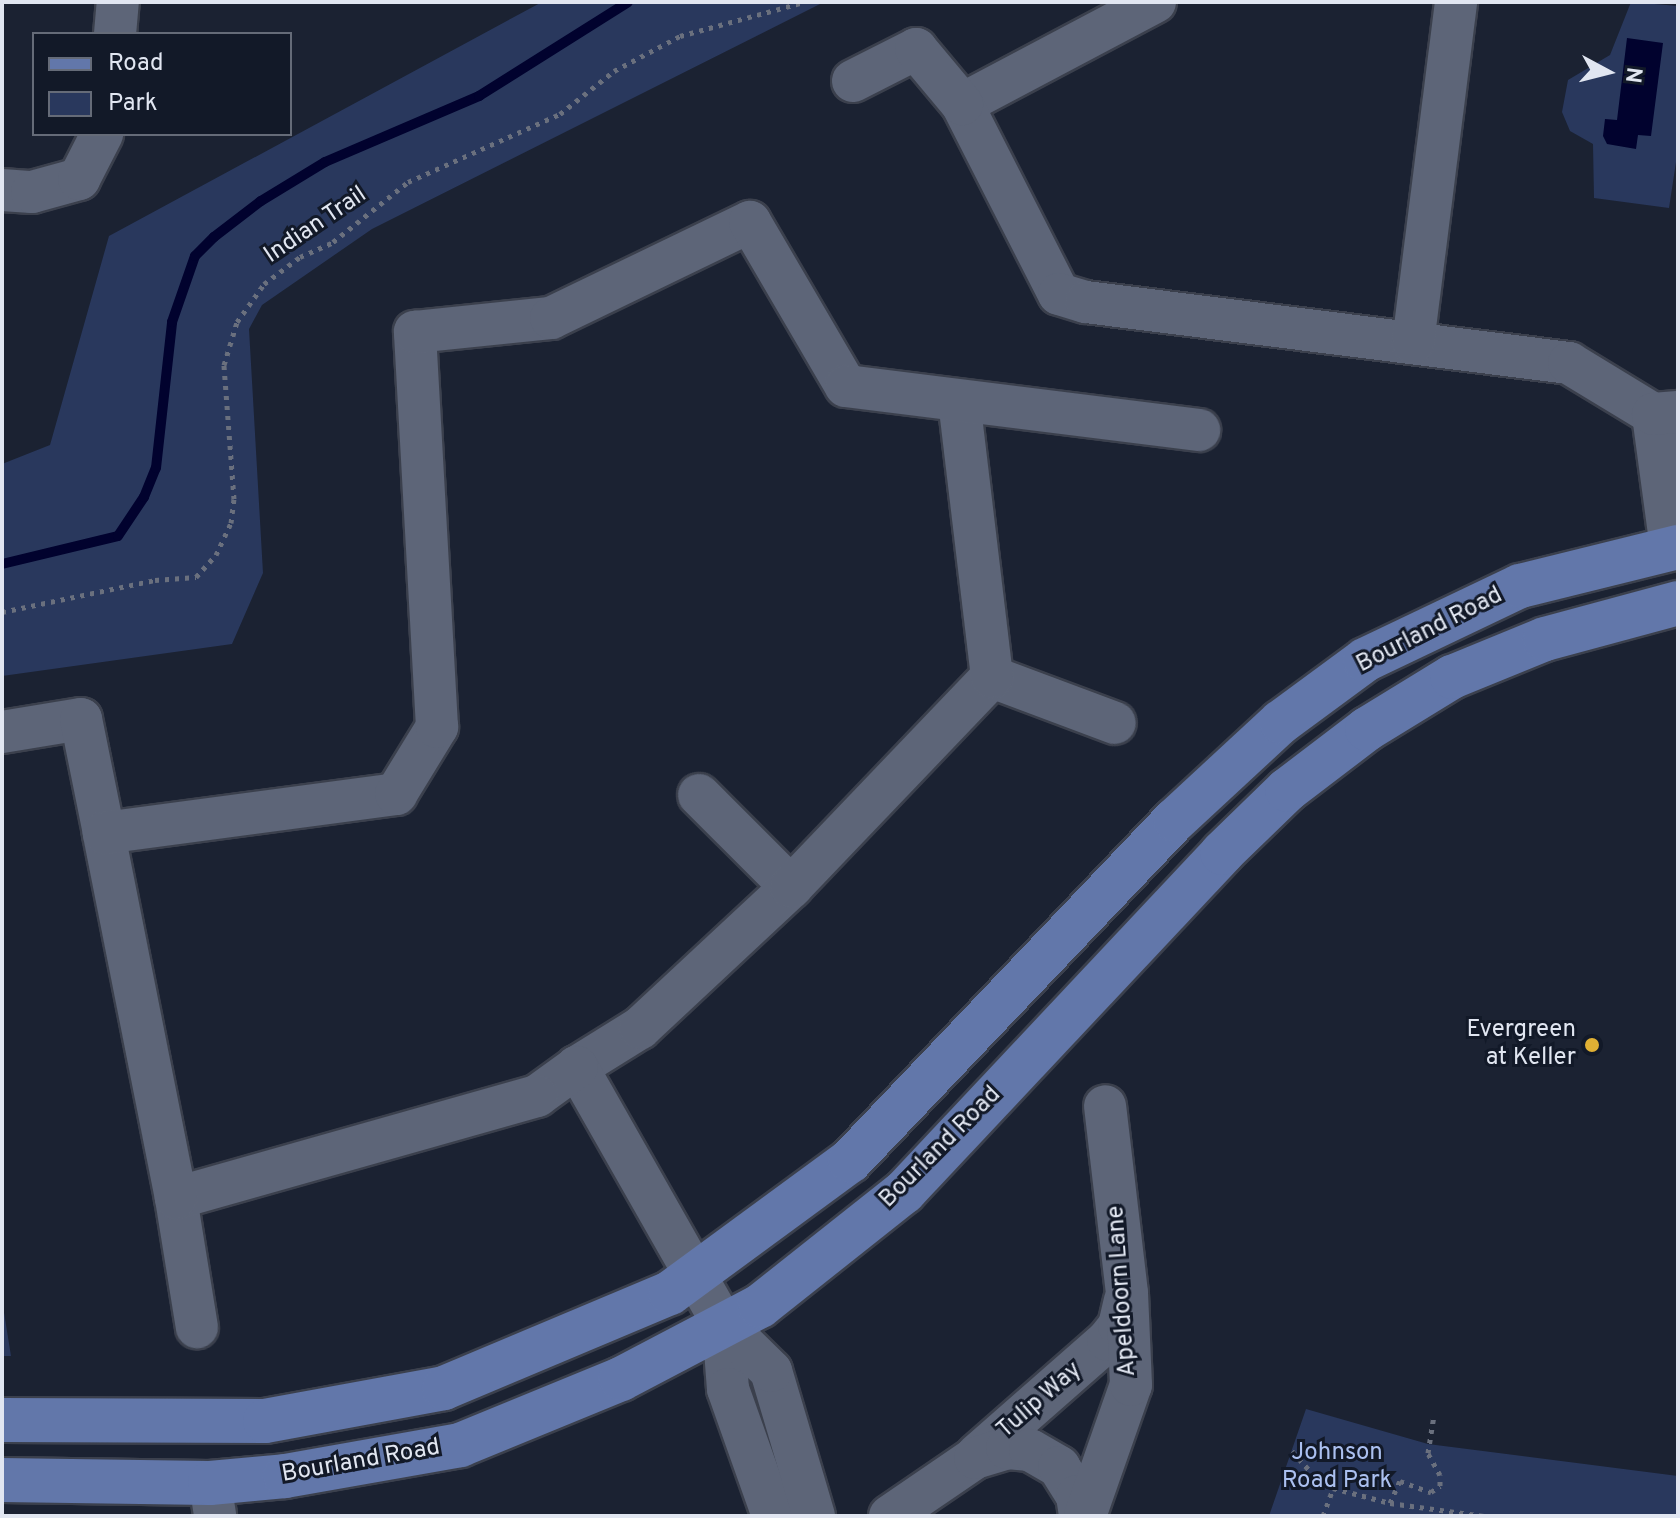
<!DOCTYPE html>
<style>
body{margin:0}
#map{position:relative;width:1680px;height:1518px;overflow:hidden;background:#1b2232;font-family:Overpass,sans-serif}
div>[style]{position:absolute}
.green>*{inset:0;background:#29385d}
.water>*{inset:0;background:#01022e}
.stream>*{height:10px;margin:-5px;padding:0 5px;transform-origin:5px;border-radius:5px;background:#01022e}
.path>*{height:5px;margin-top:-2.5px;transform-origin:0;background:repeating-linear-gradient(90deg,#6a707e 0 4px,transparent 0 10px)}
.roads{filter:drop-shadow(2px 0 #3b404d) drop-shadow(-2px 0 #3b404d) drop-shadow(0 2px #3b404d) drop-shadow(0 -2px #3b404d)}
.minor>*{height:42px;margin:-21px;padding:0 21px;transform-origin:21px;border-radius:21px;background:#5d6578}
.major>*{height:44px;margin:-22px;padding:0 22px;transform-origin:22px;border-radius:22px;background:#6277aa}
.dots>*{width:22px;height:22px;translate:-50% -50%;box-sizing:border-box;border:4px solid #121928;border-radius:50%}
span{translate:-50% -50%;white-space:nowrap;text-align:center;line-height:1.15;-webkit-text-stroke:6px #121928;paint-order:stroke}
.street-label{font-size:24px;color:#e1e6f1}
.poi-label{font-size:24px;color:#e1e6f1}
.right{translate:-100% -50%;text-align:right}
.park-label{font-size:24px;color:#abc0f0}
.frame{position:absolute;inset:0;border:4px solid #e1e6f1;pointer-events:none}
.legend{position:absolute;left:32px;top:32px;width:260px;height:104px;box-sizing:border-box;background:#121928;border:2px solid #656b78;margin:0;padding:10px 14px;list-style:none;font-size:24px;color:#e1e6f1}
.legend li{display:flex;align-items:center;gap:16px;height:40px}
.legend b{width:40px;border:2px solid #656b78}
.north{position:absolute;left:1568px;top:32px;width:80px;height:80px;-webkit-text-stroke:6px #121928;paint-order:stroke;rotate:97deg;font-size:22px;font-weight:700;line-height:32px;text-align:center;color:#e1e6f1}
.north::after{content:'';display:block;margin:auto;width:28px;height:36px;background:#e1e6f1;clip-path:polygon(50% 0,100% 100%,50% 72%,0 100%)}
</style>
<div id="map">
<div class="green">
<div style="clip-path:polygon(542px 2px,824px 2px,372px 229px,262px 305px,249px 329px,263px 573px,232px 644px,2px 676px,2px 464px,50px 445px,109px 236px)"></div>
<div style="clip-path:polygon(1631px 2px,1678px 6px,1678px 149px,1669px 208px,1594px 198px,1593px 144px,1570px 131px,1562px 112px,1568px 80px,1610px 55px)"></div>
<div style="clip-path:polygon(2px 1300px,11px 1356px,2px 1356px)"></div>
<div style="clip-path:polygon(1306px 1409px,1428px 1444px,1678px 1476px,1678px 1516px,1269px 1516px)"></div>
</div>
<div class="water">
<div style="clip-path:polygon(1627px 38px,1663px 43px,1651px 136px,1638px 135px,1636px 149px,1607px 144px,1603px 136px,1605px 119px,1617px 120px)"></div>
</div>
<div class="stream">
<div style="left:2px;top:564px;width:119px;rotate:-13.6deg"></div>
<div style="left:118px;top:536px;width:47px;rotate:-56.3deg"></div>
<div style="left:144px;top:497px;width:31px;rotate:-68deg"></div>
<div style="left:156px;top:468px;width:147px;rotate:-83.7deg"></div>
<div style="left:172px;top:322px;width:70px;rotate:-70.8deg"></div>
<div style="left:195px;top:256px;width:27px;rotate:-45deg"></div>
<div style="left:214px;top:237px;width:59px;rotate:-37.5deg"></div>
<div style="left:261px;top:201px;width:75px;rotate:-31.4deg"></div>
<div style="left:325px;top:162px;width:168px;rotate:-23.2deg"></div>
<div style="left:479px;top:96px;width:176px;rotate:-32.2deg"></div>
</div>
<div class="path">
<div style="left:2px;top:612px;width:156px;rotate:-11.8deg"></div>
<div style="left:155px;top:580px;width:41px;rotate:-4.2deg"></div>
<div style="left:196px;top:577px;width:30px;rotate:-48deg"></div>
<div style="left:216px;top:555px;width:35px;rotate:-65deg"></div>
<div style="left:231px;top:523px;width:24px;rotate:-83deg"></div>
<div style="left:234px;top:499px;width:134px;rotate:-94.3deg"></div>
<div style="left:224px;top:365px;width:45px;rotate:-73.2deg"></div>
<div style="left:237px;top:322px;width:47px;rotate:-54.6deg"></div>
<div style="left:264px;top:284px;width:45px;rotate:-36.9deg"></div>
<div style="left:300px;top:257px;width:36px;rotate:-24deg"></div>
<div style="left:333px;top:242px;width:96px;rotate:-38.7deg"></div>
<div style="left:408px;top:182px;width:167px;rotate:-24.1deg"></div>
<div style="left:560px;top:114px;width:69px;rotate:-38.5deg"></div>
<div style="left:614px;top:71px;width:75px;rotate:-27.9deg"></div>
<div style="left:680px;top:36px;width:129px;rotate:-15.3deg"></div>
<div style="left:1292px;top:1451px;width:38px;rotate:48deg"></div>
<div style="left:1317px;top:1479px;width:18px;rotate:29deg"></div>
<div style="left:1390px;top:1503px;width:24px;rotate:-66deg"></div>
<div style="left:1400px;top:1481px;width:33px;rotate:20deg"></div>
<div style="left:1431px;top:1492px;width:11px;rotate:-34deg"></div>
<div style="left:1440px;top:1486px;width:11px;rotate:-90deg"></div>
<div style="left:1440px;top:1475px;width:25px;rotate:-119deg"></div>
<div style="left:1428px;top:1453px;width:38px;rotate:-81deg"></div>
<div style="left:1323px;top:1516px;width:30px;rotate:-70deg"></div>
<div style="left:1333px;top:1488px;width:59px;rotate:14.7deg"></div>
<div style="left:1390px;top:1503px;width:95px;rotate:7.9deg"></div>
</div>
<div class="roads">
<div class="minor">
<div style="left:1155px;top:2px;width:218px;rotate:152.1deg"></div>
<div style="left:962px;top:104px;width:213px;rotate:63deg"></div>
<div style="left:1059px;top:294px;width:28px;rotate:17deg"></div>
<div style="left:1086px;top:302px;width:487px;rotate:7.2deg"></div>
<div style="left:1569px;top:363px;width:98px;rotate:31.3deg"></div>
<div style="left:115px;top:34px;width:32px;rotate:-85deg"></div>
<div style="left:853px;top:81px;width:71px;rotate:-26.9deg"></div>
<div style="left:916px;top:49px;width:72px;rotate:50.1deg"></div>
<div style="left:2px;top:190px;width:30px;rotate:4deg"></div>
<div style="left:32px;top:192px;width:49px;rotate:-15.5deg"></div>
<div style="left:79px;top:179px;width:51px;rotate:-62.9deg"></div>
<div style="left:1413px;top:343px;width:344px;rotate:-82.8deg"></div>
<div style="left:1671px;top:548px;width:135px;rotate:-97.7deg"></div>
<div style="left:1653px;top:414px;width:25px;rotate:-5deg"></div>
<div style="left:992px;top:677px;width:131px;rotate:20.5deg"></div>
<div style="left:2px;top:732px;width:80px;rotate:-9.3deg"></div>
<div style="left:81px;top:719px;width:116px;rotate:78.6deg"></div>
<div style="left:699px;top:795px;width:130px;rotate:45deg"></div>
<div style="left:577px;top:1067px;width:74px;rotate:-31.8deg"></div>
<div style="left:640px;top:1028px;width:207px;rotate:-43deg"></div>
<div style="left:791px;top:887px;width:291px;rotate:-46.3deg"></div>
<div style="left:992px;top:677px;width:277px;rotate:-96.8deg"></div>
<div style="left:176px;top:1198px;width:131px;rotate:80.8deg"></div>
<div style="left:723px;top:1324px;width:65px;rotate:85.6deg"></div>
<div style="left:728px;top:1389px;width:135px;rotate:70.5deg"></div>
<div style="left:977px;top:1455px;width:174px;rotate:-41.3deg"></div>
<div style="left:1108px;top:1340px;width:18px;rotate:-52deg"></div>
<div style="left:1119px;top:1326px;width:26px;rotate:-77deg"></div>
<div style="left:210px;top:1483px;width:33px;rotate:81deg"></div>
<div style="left:814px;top:1516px;width:151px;rotate:-106.5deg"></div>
<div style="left:771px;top:1371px;width:67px;rotate:-135.6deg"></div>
<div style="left:723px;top:1324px;width:296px;rotate:-119.6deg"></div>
<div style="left:577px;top:1067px;width:49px;rotate:144.1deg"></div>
<div style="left:537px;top:1096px;width:375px;rotate:164.2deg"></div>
<div style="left:176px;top:1198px;width:372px;rotate:-101.2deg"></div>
<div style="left:104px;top:833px;width:295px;rotate:-7.6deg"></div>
<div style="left:396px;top:794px;width:79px;rotate:-58.5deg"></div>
<div style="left:437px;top:727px;width:396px;rotate:-93.2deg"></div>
<div style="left:415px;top:332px;width:137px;rotate:-5.9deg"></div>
<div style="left:551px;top:318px;width:221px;rotate:-25.8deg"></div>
<div style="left:750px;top:222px;width:190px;rotate:59.7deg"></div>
<div style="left:846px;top:386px;width:356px;rotate:7.1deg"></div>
<div style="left:890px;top:1516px;width:103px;rotate:-34.3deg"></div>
<div style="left:975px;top:1458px;width:34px;rotate:-17deg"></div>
<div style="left:1007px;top:1448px;width:23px;rotate:5deg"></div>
<div style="left:1030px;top:1450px;width:34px;rotate:30deg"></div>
<div style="left:1059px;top:1467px;width:34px;rotate:58deg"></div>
<div style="left:1077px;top:1496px;width:20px;rotate:81deg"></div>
<div style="left:1085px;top:1516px;width:139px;rotate:-70.7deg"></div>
<div style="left:1131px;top:1385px;width:92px;rotate:-92.5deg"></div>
<div style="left:1127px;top:1293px;width:188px;rotate:-96.7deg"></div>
</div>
<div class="major">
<div style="left:2px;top:1420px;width:263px;rotate:0.2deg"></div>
<div style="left:265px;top:1421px;width:182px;rotate:-10.4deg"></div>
<div style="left:444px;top:1388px;width:245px;rotate:-22.8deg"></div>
<div style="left:670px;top:1293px;width:223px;rotate:-36.3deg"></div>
<div style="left:850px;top:1161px;width:471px;rotate:-46.4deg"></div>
<div style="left:1175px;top:820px;width:144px;rotate:-42.8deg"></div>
<div style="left:1281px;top:722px;width:104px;rotate:-36.4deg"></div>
<div style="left:1365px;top:660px;width:172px;rotate:-25.5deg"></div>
<div style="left:1520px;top:586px;width:163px;rotate:-13.9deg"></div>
<div style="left:2px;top:1480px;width:208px;rotate:0.8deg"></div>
<div style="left:210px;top:1483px;width:75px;rotate:-5.3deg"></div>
<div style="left:285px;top:1476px;width:178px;rotate:-10deg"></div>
<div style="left:460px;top:1445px;width:174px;rotate:-22.3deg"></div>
<div style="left:621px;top:1379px;width:157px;rotate:-27.7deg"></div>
<div style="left:760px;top:1306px;width:184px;rotate:-38.4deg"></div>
<div style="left:904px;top:1192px;width:465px;rotate:-46.8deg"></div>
<div style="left:1222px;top:853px;width:91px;rotate:-44.1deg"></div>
<div style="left:1287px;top:790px;width:101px;rotate:-37.3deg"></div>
<div style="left:1367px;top:729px;width:100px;rotate:-31.5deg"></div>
<div style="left:1452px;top:677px;width:100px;rotate:-22.2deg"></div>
<div style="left:1545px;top:639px;width:138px;rotate:-15.1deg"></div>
</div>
</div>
<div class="dots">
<div style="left:1592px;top:1045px;background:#e0b034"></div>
</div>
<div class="street-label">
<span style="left:316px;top:226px;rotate:-34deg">Indian Trail</span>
<span style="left:1430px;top:631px;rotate:-27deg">Bourland Road</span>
<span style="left:941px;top:1148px;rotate:-45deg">Bourland Road</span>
<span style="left:1123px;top:1291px;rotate:-94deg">Apeldoorn Lane</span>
<span style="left:1040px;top:1401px;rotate:-41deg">Tulip Way</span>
<span style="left:361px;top:1462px;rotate:-10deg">Bourland Road</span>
</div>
<div class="poi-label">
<span class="right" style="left:1576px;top:1045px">Evergreen<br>at Keller</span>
</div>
<div class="park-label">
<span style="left:1337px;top:1468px">Johnson<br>Road Park</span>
</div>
<div class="frame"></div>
<ul class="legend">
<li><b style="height:10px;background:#6277aa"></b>Road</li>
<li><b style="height:22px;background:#29385d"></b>Park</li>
</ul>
<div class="north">N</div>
</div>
